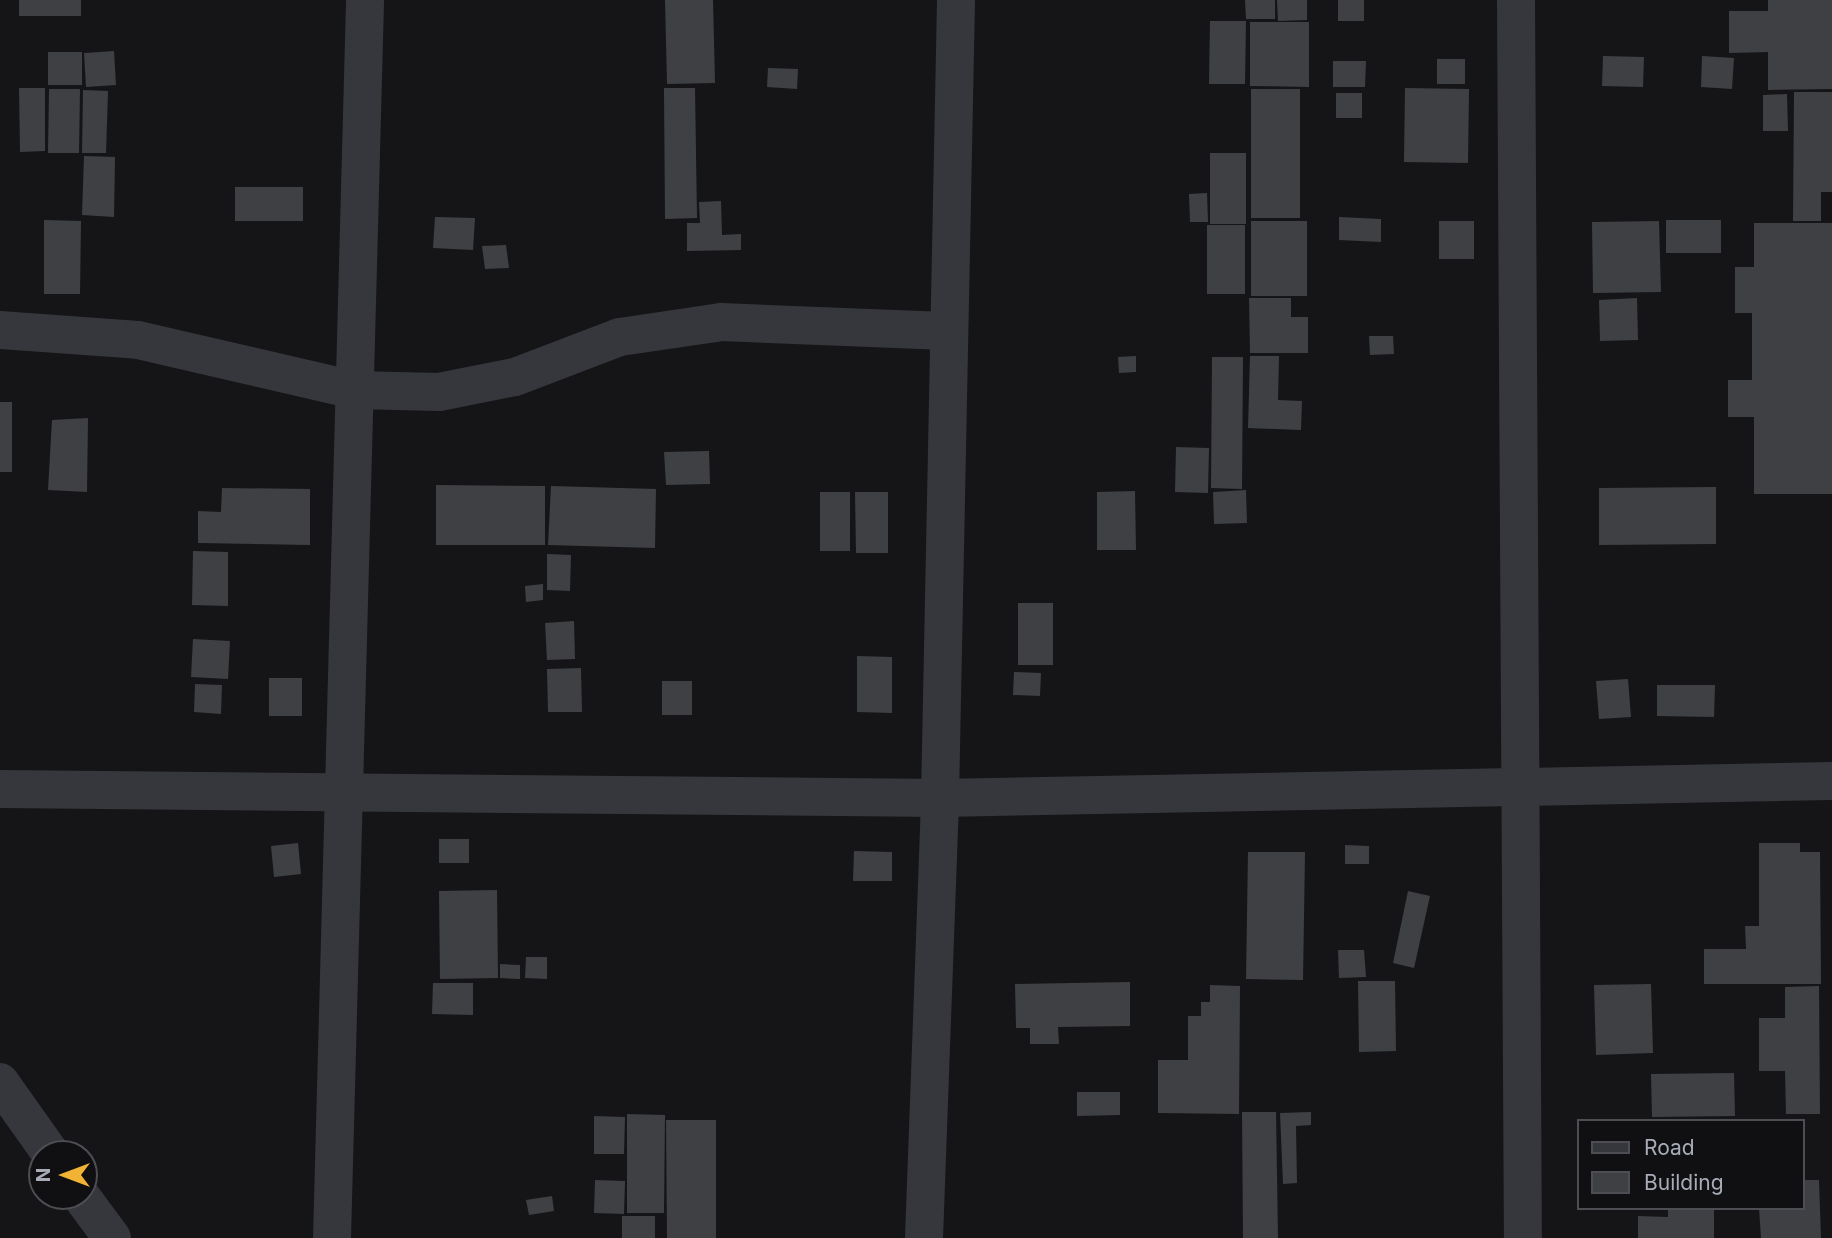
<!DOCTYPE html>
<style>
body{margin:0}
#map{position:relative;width:1832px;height:1238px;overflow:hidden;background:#151517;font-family:Inter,sans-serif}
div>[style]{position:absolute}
.building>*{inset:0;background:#3f4044}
.street>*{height:38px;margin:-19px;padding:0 19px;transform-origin:19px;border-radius:19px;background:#36373c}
span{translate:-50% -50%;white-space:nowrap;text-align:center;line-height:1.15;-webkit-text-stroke:7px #101012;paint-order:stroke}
.legend{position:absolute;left:1577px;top:1119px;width:228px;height:91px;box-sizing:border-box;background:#101012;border:2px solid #4c4e54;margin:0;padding:9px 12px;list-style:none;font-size:21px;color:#a7acb7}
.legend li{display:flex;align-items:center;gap:14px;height:35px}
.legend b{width:35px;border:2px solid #4c4e54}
.north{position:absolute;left:28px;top:1140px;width:70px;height:70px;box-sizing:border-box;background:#101012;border:2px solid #4c4e54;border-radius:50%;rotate:270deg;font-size:19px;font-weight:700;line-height:28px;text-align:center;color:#a7acb7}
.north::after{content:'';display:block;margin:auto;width:24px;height:32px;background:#f1b334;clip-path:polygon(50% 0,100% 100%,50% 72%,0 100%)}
</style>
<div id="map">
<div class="building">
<div style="clip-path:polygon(19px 0,81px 0,81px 16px,19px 16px)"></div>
<div style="clip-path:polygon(665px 0,713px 0,715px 83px,667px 84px)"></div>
<div style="clip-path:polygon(1245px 0,1275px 0,1275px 19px,1246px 19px)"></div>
<div style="clip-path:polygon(1277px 0,1307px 0,1307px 20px,1278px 21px)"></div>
<div style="clip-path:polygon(1338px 0,1364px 0,1364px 21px,1338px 21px)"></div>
<div style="clip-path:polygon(1768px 0,1832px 0,1832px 89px,1768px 90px,1768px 52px,1729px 53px,1729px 11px,1768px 11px)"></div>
<div style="clip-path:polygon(1210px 21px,1246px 21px,1245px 84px,1209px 84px)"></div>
<div style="clip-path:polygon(1250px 22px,1309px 22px,1309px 87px,1250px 86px)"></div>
<div style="clip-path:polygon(114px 51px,116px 85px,86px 87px,84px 53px)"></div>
<div style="clip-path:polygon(48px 52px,82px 52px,82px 85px,48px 85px)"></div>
<div style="clip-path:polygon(1603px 56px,1644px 57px,1643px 87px,1602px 86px)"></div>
<div style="clip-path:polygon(1702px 56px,1734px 58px,1732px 89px,1701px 87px)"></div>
<div style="clip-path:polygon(1437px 59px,1465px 59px,1465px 84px,1437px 84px)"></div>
<div style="clip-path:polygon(1333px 61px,1366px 61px,1365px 87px,1333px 87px)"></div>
<div style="clip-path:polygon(768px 68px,798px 69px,797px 89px,767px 87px)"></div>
<div style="clip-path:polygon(19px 88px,45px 88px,45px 151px,20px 152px)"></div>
<div style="clip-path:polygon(664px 88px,695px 88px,697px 218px,665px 219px)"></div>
<div style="clip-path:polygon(1405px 88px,1469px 89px,1468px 163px,1404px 162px)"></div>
<div style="clip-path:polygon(49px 89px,80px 89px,79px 153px,48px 153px)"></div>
<div style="clip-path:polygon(1251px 89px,1300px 89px,1300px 218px,1251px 218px)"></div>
<div style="clip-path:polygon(83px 90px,108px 91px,106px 153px,82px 153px)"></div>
<div style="clip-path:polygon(1794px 92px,1832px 92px,1832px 192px,1821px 192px,1821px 221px,1793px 221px)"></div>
<div style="clip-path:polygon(1336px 93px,1362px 93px,1362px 118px,1336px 118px)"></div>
<div style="clip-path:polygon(1787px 94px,1788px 131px,1763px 131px,1763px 95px)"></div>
<div style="clip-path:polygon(1210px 153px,1246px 153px,1246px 224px,1210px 224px)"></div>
<div style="clip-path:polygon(84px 156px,115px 157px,114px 217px,82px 215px)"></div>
<div style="clip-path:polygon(235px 187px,303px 187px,303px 221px,235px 221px)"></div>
<div style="clip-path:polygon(1207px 193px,1208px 222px,1190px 222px,1189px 194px)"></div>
<div style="clip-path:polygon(721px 201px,722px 235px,741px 234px,741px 250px,687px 251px,687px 223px,700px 223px,699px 202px)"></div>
<div style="clip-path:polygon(435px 217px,475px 218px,473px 250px,433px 248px)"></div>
<div style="clip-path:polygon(1339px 217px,1381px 219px,1381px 242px,1339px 240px)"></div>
<div style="clip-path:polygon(44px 220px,81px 221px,80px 294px,44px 294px)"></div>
<div style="clip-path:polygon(1666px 220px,1721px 220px,1721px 253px,1666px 253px)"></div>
<div style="clip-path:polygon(1251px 221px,1307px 221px,1307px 296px,1251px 296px)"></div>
<div style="clip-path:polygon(1439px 221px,1474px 221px,1474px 259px,1439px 259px)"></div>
<div style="clip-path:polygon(1659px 221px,1661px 292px,1593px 293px,1592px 222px)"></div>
<div style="clip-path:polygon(1754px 223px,1832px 223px,1832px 494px,1754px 494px,1754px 417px,1728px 417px,1728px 380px,1752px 380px,1752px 313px,1735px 313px,1735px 267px,1754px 267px)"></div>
<div style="clip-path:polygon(1207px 225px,1245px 225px,1245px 294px,1207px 294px)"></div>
<div style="clip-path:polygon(506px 245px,509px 268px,485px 269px,482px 246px)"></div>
<div style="clip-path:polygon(1249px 298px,1291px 298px,1291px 317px,1308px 317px,1308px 353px,1250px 353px)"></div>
<div style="clip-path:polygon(1637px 298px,1638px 340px,1600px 341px,1599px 300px)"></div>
<div style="clip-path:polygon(1369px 336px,1393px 336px,1394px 354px,1370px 355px)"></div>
<div style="clip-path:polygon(1136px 356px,1136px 372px,1119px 373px,1118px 357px)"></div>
<div style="clip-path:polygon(1250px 356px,1279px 356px,1278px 400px,1302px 401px,1301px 430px,1248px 428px)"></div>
<div style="clip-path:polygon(1212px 357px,1243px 357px,1242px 489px,1211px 488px)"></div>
<div style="clip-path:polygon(0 402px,12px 402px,12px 472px,0 472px)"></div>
<div style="clip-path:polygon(88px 418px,87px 492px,48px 490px,52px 420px)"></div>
<div style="clip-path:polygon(1176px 447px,1209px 448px,1208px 493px,1175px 492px)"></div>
<div style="clip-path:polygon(709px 451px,710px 484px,666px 485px,664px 452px)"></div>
<div style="clip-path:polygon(436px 485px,545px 486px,545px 545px,436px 545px)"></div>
<div style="clip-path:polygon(551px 486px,656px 489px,655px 548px,548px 545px)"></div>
<div style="clip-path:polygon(1716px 487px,1716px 544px,1599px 545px,1599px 488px)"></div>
<div style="clip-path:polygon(222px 488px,310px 489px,310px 545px,198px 543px,198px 511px,221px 512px)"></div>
<div style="clip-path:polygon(1246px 490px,1247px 523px,1214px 524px,1213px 492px)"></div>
<div style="clip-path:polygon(1135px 491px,1136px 550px,1097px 550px,1097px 492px)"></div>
<div style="clip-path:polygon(820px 492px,850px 492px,850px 551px,820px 551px)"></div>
<div style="clip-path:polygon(855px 492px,888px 492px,888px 553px,856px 553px)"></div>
<div style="clip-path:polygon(193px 551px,228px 552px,228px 606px,192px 605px)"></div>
<div style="clip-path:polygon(547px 554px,571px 555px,570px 591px,547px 590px)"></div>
<div style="clip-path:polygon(543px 584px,543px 600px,526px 602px,525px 586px)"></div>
<div style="clip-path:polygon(1018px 603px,1053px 603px,1053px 665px,1018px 665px)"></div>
<div style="clip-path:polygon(574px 621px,575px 659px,547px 660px,545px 623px)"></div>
<div style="clip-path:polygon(193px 639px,230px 641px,228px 679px,191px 677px)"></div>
<div style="clip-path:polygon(857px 656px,892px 657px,892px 713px,857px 712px)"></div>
<div style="clip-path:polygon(581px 668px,582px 712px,548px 712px,547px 669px)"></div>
<div style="clip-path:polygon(1014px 672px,1041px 673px,1040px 696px,1013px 695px)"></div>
<div style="clip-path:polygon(269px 678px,302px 678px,302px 716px,269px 716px)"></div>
<div style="clip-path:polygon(1628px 679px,1631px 717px,1599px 719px,1596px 681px)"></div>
<div style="clip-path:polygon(662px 681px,692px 681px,692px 715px,662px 715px)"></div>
<div style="clip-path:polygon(195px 684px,222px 685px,221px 714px,194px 712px)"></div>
<div style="clip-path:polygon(1657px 685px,1715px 685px,1714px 717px,1657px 716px)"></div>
<div style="clip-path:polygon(439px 839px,469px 839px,469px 863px,439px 863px)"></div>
<div style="clip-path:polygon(298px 843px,301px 874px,274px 877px,271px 846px)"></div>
<div style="clip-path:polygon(1759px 843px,1800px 843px,1800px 852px,1820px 852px,1821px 984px,1704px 984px,1704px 949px,1746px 949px,1745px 926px,1759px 926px)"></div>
<div style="clip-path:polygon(1345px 845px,1369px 846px,1369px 864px,1345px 864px)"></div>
<div style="clip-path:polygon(854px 851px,892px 852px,892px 881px,853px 881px)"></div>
<div style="clip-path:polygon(1248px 852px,1305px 852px,1303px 980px,1246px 979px)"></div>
<div style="clip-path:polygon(497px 890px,498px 978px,440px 979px,439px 891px)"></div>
<div style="clip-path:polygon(1408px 891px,1430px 896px,1414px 968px,1393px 963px)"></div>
<div style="clip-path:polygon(1338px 950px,1364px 950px,1366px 977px,1339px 978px)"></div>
<div style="clip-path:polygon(526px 957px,547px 957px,547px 979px,525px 978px)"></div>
<div style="clip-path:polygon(500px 964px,520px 965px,520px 979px,500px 978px)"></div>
<div style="clip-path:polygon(1358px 981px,1395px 981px,1396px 1051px,1359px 1052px)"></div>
<div style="clip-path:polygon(1130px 982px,1130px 1026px,1058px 1027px,1059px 1044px,1030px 1044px,1030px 1028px,1016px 1028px,1015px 984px)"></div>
<div style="clip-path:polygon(433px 983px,473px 983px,473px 1015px,432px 1014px)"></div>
<div style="clip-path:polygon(1651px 984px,1653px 1053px,1596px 1055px,1594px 985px)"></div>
<div style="clip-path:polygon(1210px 985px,1240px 986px,1239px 1114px,1158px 1113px,1158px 1060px,1188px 1060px,1188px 1016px,1201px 1016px,1201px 1002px,1210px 1002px)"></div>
<div style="clip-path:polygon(1819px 986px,1820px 1114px,1786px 1114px,1785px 1071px,1759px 1071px,1759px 1018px,1785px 1018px,1785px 987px)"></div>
<div style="clip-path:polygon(1734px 1073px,1735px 1116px,1652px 1117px,1651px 1074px)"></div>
<div style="clip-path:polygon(1077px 1092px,1120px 1092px,1120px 1115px,1077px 1116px)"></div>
<div style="clip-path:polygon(1242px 1112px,1276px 1112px,1278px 1238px,1243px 1238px)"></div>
<div style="clip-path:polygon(1311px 1112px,1311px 1125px,1296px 1126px,1297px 1183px,1283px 1184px,1280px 1113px)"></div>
<div style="clip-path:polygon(627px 1114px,665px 1115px,664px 1213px,627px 1213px)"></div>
<div style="clip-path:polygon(594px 1116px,625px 1117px,624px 1154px,594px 1154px)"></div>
<div style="clip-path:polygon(666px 1120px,716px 1120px,716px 1238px,667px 1238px)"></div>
<div style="clip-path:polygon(595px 1180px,625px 1181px,624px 1214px,594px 1213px)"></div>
<div style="clip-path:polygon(1802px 1180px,1819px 1180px,1821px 1238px,1761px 1238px,1759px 1208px,1802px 1208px)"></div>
<div style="clip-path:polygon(552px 1196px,554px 1211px,529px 1215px,526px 1200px)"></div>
<div style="clip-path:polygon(1668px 1210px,1714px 1210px,1714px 1238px,1638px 1238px,1638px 1216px,1668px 1217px)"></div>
<div style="clip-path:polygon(622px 1216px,655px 1216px,655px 1238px,622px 1238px)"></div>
</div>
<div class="street">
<div style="left:1516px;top:0;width:1238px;rotate:89.68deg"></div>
<div style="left:0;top:330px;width:138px;rotate:4.1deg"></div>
<div style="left:138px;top:340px;width:222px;rotate:13deg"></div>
<div style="left:354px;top:390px;width:85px;rotate:1.3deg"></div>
<div style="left:439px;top:392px;width:77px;rotate:-11.2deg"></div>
<div style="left:515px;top:377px;width:112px;rotate:-20.9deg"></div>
<div style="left:620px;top:337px;width:102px;rotate:-8.4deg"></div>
<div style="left:721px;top:322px;width:225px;rotate:2.3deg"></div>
<div style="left:0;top:789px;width:940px;rotate:0.55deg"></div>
<div style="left:940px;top:798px;width:892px;rotate:-1.09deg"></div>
<div style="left:0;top:1082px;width:88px;rotate:54.7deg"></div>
<div style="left:81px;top:1196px;width:52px;rotate:53.6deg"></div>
<div style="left:332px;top:1238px;width:1238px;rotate:-88.47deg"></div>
<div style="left:924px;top:1238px;width:440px;rotate:-87.9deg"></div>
<div style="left:940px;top:798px;width:798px;rotate:-88.85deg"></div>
</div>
<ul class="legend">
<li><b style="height:9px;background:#36373c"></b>Road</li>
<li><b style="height:19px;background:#3f4044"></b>Building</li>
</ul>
<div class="north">N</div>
</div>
